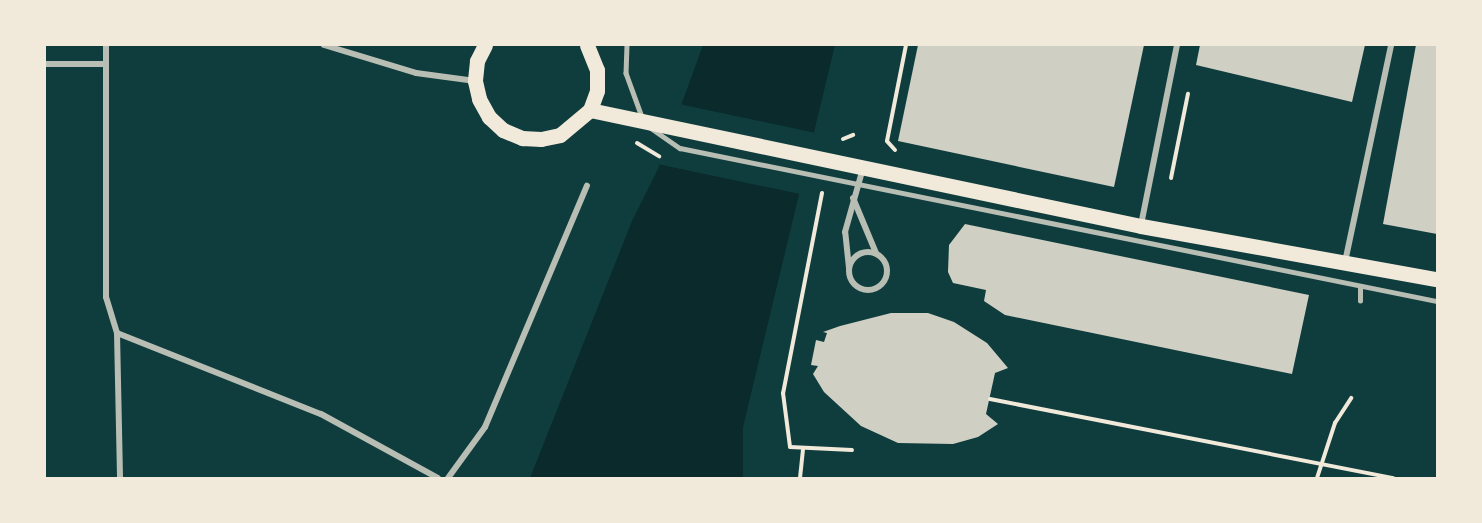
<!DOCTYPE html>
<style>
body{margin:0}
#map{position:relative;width:1482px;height:523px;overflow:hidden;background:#0f3d3e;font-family:"Space Grotesk",sans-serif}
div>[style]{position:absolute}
.water>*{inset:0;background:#0a2a2b}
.pier>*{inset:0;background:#0f3d3e}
.building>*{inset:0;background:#cfcfc3}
.path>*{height:4px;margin:-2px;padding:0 2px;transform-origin:2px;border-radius:2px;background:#f1e9da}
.service>*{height:4.5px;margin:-2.25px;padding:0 2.25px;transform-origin:2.25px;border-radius:2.25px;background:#b8beb3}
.minor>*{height:6px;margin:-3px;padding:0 3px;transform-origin:3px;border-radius:3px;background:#b8beb3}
.minor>.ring{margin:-3px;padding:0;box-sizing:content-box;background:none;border:6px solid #b8beb3;border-radius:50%}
.primary>*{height:15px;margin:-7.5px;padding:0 7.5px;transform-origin:7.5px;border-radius:7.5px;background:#f1e9da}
span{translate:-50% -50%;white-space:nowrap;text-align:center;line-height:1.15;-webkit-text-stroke:6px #f1e9da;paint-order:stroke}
.frame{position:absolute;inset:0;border:46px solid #f1e9da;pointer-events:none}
</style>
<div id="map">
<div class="water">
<div style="clip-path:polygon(703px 45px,835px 45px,743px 427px,743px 478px,530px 478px,632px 221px,658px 169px)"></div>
</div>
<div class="pier">
<div style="clip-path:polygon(679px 104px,816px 133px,800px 194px,657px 164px)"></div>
</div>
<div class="building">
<div style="clip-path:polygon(918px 45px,1144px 45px,1114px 187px,898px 141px)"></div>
<div style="clip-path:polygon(1200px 45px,1365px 45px,1352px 102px,1196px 65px)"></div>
<div style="clip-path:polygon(1416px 45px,1437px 45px,1437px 234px,1383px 224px)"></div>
<div style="clip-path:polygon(965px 224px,1309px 295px,1292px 374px,1005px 315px,984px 301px,986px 290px,953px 283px,948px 272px,949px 245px)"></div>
<div style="clip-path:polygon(891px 313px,928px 313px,954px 322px,987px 343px,1008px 368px,995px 373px,986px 414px,998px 424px,978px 437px,953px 444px,898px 443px,861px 426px,824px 392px,813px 374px,818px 366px,811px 365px,816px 340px,824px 342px,827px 333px,823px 332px,840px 326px)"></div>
</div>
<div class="path">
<div style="left:843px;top:139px;width:11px;rotate:-22deg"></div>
<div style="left:637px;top:143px;width:26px;rotate:31deg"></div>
<div style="left:895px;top:150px;width:12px;rotate:-132deg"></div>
<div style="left:887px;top:141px;width:98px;rotate:-78.8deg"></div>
<div style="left:1171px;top:178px;width:86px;rotate:-78.6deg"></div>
<div style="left:822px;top:193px;width:204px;rotate:101deg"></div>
<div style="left:783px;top:393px;width:54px;rotate:82.6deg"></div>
<div style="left:790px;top:447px;width:62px;rotate:2.8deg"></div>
<div style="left:990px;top:399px;width:411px;rotate:11.1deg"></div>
<div style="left:800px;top:478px;width:30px;rotate:-84deg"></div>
<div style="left:1317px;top:478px;width:58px;rotate:-71.9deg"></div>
<div style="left:1335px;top:423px;width:30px;rotate:-57deg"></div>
</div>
<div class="service">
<div style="left:627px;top:45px;width:28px;rotate:92deg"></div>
<div style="left:626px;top:73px;width:47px;rotate:70deg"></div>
<div style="left:651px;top:128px;width:35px;rotate:35deg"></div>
<div style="left:680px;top:148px;width:772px;rotate:11.43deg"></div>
<div style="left:1360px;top:301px;width:13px;rotate:-90deg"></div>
</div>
<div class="minor">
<div style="left:106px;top:45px;width:252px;rotate:90deg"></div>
<div style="left:106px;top:297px;width:38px;rotate:73deg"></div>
<div style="left:117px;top:333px;width:145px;rotate:88.8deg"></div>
<div style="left:324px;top:45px;width:96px;rotate:16.9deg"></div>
<div style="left:416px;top:73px;width:60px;rotate:7.7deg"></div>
<div style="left:45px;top:64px;width:60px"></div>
<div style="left:853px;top:198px;width:60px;rotate:67.3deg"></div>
<div style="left:1141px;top:225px;width:184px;rotate:-78.7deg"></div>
<div class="ring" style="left:849px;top:252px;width:32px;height:32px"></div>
<div style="left:1345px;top:262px;width:222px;rotate:-78deg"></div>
<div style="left:849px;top:268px;width:36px;rotate:-96deg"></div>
<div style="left:845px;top:232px;width:66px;rotate:-74.3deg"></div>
<div style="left:117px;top:333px;width:219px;rotate:21.7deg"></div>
<div style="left:321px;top:414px;width:133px;rotate:28.7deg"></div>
<div style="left:448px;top:478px;width:63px;rotate:-54deg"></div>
<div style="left:485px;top:427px;width:262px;rotate:-67.1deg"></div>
</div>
<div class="primary">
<div style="left:485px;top:45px;width:18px;rotate:117deg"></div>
<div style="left:477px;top:61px;width:20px;rotate:96deg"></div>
<div style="left:475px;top:81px;width:18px;rotate:77deg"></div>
<div style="left:479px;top:99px;width:21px;rotate:61deg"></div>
<div style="left:489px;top:117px;width:19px;rotate:43deg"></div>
<div style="left:503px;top:130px;width:21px;rotate:23deg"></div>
<div style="left:522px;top:138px;width:19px;rotate:3deg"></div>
<div style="left:541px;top:139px;width:19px;rotate:-12deg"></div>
<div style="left:560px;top:135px;width:39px;rotate:-40deg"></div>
<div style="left:590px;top:110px;width:20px;rotate:-70deg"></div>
<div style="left:597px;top:91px;width:21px;rotate:-90deg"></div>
<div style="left:597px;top:70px;width:27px;rotate:-112deg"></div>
<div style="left:590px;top:110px;width:563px;rotate:11.89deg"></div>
<div style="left:1141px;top:226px;width:301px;rotate:10.2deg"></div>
</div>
<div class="frame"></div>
</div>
